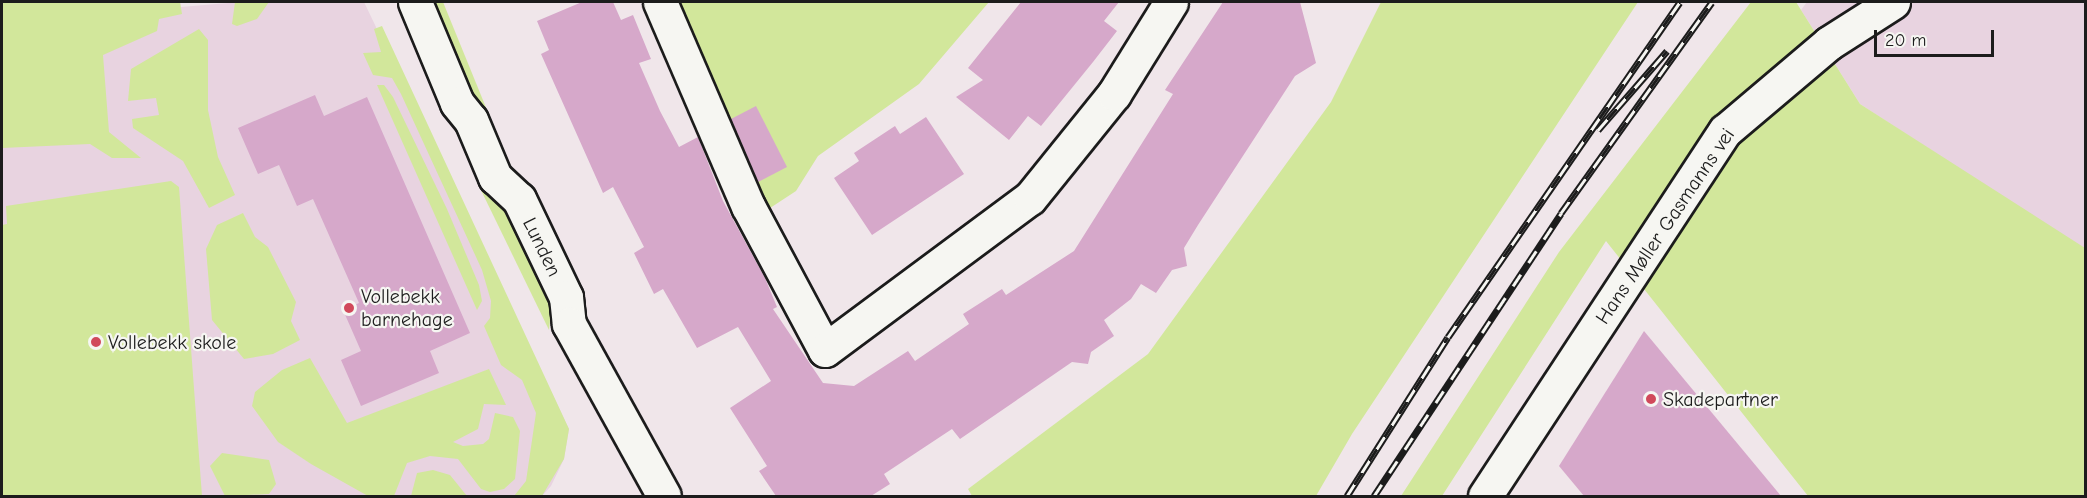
<!DOCTYPE html>
<meta charset="utf-8">
<style>
body{margin:0}
#map{position:relative;width:2087px;height:498px;overflow:hidden;background:#f0e6ea;font-family:"Comic Neue",sans-serif}
div>[style]{position:absolute}
.built>*{inset:0;background:#e8d3e0}
.green>*{inset:0;background:#d2e79b}
.building>*{inset:0;background:#d6a8ca}
.roads{filter:drop-shadow(2px 0 #1c1c1c) drop-shadow(-2px 0 #1c1c1c) drop-shadow(0 2px #1c1c1c) drop-shadow(0 -2px #1c1c1c)}
.minor>*{height:33px;margin:-16.5px;padding:0 16.5px;transform-origin:16.5px;border-radius:16.5px;background:#f6f6f2}
.rail>*{height:7px;margin-top:-3.5px;transform-origin:0;background:repeating-linear-gradient(90deg,#f6f6f2 0 14px,#1c1c1c 0 28px);box-sizing:border-box;border-block:2px solid #1c1c1c}
.dots>*{width:16px;height:16px;translate:-50% -50%;box-sizing:border-box;border:3px solid #f6f6f2;border-radius:50%}
span{translate:-50% -50%;white-space:nowrap;text-align:center;line-height:1.15;-webkit-text-stroke:4.5px #f6f6f2;paint-order:stroke}
.street-label{font-size:20px;color:#1c1c1c}
.poi-label{font-size:20px;color:#1c1c1c}
.left{translate:0 -50%;text-align:left}
.frame{position:absolute;inset:0;border:3px solid #1c1c1c;pointer-events:none}
.scale{position:absolute;left:1874px;top:30px;width:120px;height:27px;box-sizing:border-box;border:3px solid #1c1c1c;border-top:0;padding-left:8px;font-size:18px;line-height:21px;white-space:nowrap;color:#1c1c1c;-webkit-text-stroke:4px #f6f6f2;paint-order:stroke}
</style>
<div id="map">
<div class="built">
<div style="clip-path:polygon(2px 2px,180px 2px,181px 7px,240px 2px,364px 2px,569px 429px,564px 459px,551px 486px,542px 496px,2px 496px)"></div>
<div style="clip-path:polygon(1807px 2px,2085px 2px,2085px 250px,1860px 104px,1801px 10px)"></div>
</div>
<div class="green">
<div style="clip-path:polygon(2px 2px,180px 2px,182px 14px,159px 19px,157px 31px,103px 55px,109px 132px,141px 158px,112px 158px,90px 144px,2px 148px)"></div>
<div style="clip-path:polygon(235px 2px,269px 2px,257px 19px,237px 26px,232px 24px)"></div>
<div style="clip-path:polygon(425px 2px,443px 2px,487px 110px,473px 101px)"></div>
<div style="clip-path:polygon(675px 2px,989px 2px,919px 84px,818px 156px,796px 191px,764px 212px)"></div>
<div style="clip-path:polygon(1381px 2px,1638px 2px,1352px 434px,1316px 496px,972px 496px,968px 489px,1148px 354px,1331px 102px)"></div>
<div style="clip-path:polygon(1751px 2px,1796px 2px,1860px 104px,2085px 248px,2085px 496px,1808px 496px,1606px 241px,1442px 496px,1401px 496px,1559px 252px)"></div>
<div style="clip-path:polygon(382px 26px,569px 429px,564px 459px,542px 496px,514px 496px,526px 481px,536px 413px,522px 380px,501px 365px,484px 326px,490px 318px,491px 301px,482px 270px,401px 94px,392px 78px,373px 75px,363px 53px,381px 52px,374px 29px)"></div>
<div style="clip-path:polygon(199px 29px,208px 40px,208px 110px,218px 157px,235px 195px,209px 208px,183px 161px,133px 128px,132px 119px,159px 115px,156px 98px,128px 101px,131px 69px)"></div>
<div style="clip-path:polygon(377px 85px,384px 85px,393px 97px,447px 209px,479px 285px,482px 301px,477px 310px)"></div>
<div style="clip-path:polygon(171px 181px,179px 187px,202px 496px,2px 496px,2px 225px,7px 224px,6px 206px)"></div>
<div style="clip-path:polygon(477px 182px,501px 197px,552px 301px,549px 330px)"></div>
<div style="clip-path:polygon(243px 213px,255px 237px,268px 247px,296px 302px,291px 321px,300px 340px,273px 354px,244px 359px,212px 320px,206px 249px,217px 225px)"></div>
<div style="clip-path:polygon(310px 358px,347px 423px,489px 369px,506px 405px,484px 404px,478px 429px,453px 442px,463px 446px,483px 444px,489px 439px,495px 413px,513px 417px,520px 431px,515px 479px,504px 489px,490px 492px,481px 489px,458px 459px,430px 456px,407px 463px,394px 496px,368px 496px,311px 464px,278px 442px,252px 406px,255px 392px,282px 370px)"></div>
<div style="clip-path:polygon(222px 453px,269px 460px,276px 484px,269px 494px,225px 496px,210px 466px)"></div>
<div style="clip-path:polygon(433px 470px,450px 475px,467px 496px,411px 496px,417px 473px)"></div>
</div>
<div class="building">
<div style="clip-path:polygon(582px 2px,613px 2px,621px 20px,633px 15px,651px 59px,639px 63px,660px 111px,679px 147px,698px 137px,723px 201px,765px 278px,777px 307px,773px 309px,823px 383px,854px 386px,908px 351px,915px 361px,969px 324px,963px 314px,1002px 289px,1006px 295px,1074px 251px,1173px 94px,1165px 90px,1223px 2px,1300px 2px,1316px 63px,1295px 76px,1198px 225px,1184px 248px,1187px 266px,1172px 270px,1156px 293px,1141px 284px,1131px 299px,1104px 320px,1114px 336px,1091px 352px,1088px 364px,1072px 362px,960px 439px,952px 429px,884px 474px,890px 484px,871px 496px,776px 496px,759px 471px,767px 466px,730px 408px,771px 381px,738px 327px,697px 348px,663px 289px,654px 294px,634px 253px,644px 247px,613px 187px,603px 193px,541px 54px,549px 50px,537px 21px)"></div>
<div style="clip-path:polygon(1021px 2px,1119px 2px,1104px 21px,1117px 31px,1093px 62px,1041px 126px,1028px 116px,1009px 140px,956px 97px,983px 80px,968px 68px)"></div>
<div style="clip-path:polygon(315px 95px,324px 116px,367px 97px,470px 333px,430px 351px,439px 373px,361px 406px,341px 360px,361px 351px,343px 310px,359px 303px,313px 199px,297px 206px,279px 165px,258px 174px,238px 128px)"></div>
<div style="clip-path:polygon(756px 106px,787px 167px,758px 182px,731px 119px)"></div>
<div style="clip-path:polygon(926px 117px,964px 174px,872px 235px,834px 178px,859px 161px,854px 153px,895px 126px,900px 134px)"></div>
<div style="clip-path:polygon(1644px 331px,1781px 496px,1584px 496px,1559px 466px)"></div>
</div>
<div class="roads">
<div class="minor">
<div style="left:415px;top:2px;width:109px;rotate:67.4deg"></div>
<div style="left:457px;top:103px;width:22px;rotate:51deg"></div>
<div style="left:471px;top:120px;width:62px;rotate:67.2deg"></div>
<div style="left:495px;top:177px;width:33px;rotate:43deg"></div>
<div style="left:519px;top:199px;width:109px;rotate:64.4deg"></div>
<div style="left:566px;top:297px;width:27px;rotate:84deg"></div>
<div style="left:569px;top:324px;width:196px;rotate:61.1deg"></div>
<div style="left:660px;top:2px;width:222px;rotate:66.7deg"></div>
<div style="left:748px;top:206px;width:163px;rotate:61.9deg"></div>
<div style="left:825px;top:350px;width:255px;rotate:-36.6deg"></div>
<div style="left:1030px;top:198px;width:134px;rotate:-51.1deg"></div>
<div style="left:1114px;top:94px;width:108px;rotate:-58.2deg"></div>
<div style="left:1485px;top:496px;width:437px;rotate:-56.7deg"></div>
<div style="left:1725px;top:131px;width:136px;rotate:-40.2deg"></div>
<div style="left:1829px;top:43px;width:76px;rotate:-32.6deg"></div>
</div>
</div>
<div class="rail">
<div style="left:1598px;top:130px;width:105px;rotate:-48.9deg"></div>
<div style="left:1347px;top:496px;width:188px;rotate:-57.6deg"></div>
<div style="left:1448px;top:337px;width:407px;rotate:-55.3deg"></div>
<div style="left:1374px;top:496px;width:339px;rotate:-56.5deg"></div>
<div style="left:1561px;top:213px;width:259px;rotate:-54.4deg"></div>
</div>
<div class="dots">
<div style="left:349px;top:308px;background:#d1495b"></div>
<div style="left:96px;top:342px;background:#d1495b"></div>
<div style="left:1651px;top:399px;background:#d1495b"></div>
</div>
<div class="street-label">
<span style="left:1665px;top:226px;rotate:-56deg">Hans Møller Gasmanns vei</span>
<span style="left:542px;top:247px;rotate:64deg">Lunden</span>
</div>
<div class="poi-label">
<span class="left" style="left:361px;top:308px">Vollebekk<br>barnehage</span>
<span class="left" style="left:108px;top:342px">Vollebekk skole</span>
<span class="left" style="left:1663px;top:399px">Skadepartner</span>
</div>
<div class="frame"></div>
<div class="scale">20 m</div>
</div>
